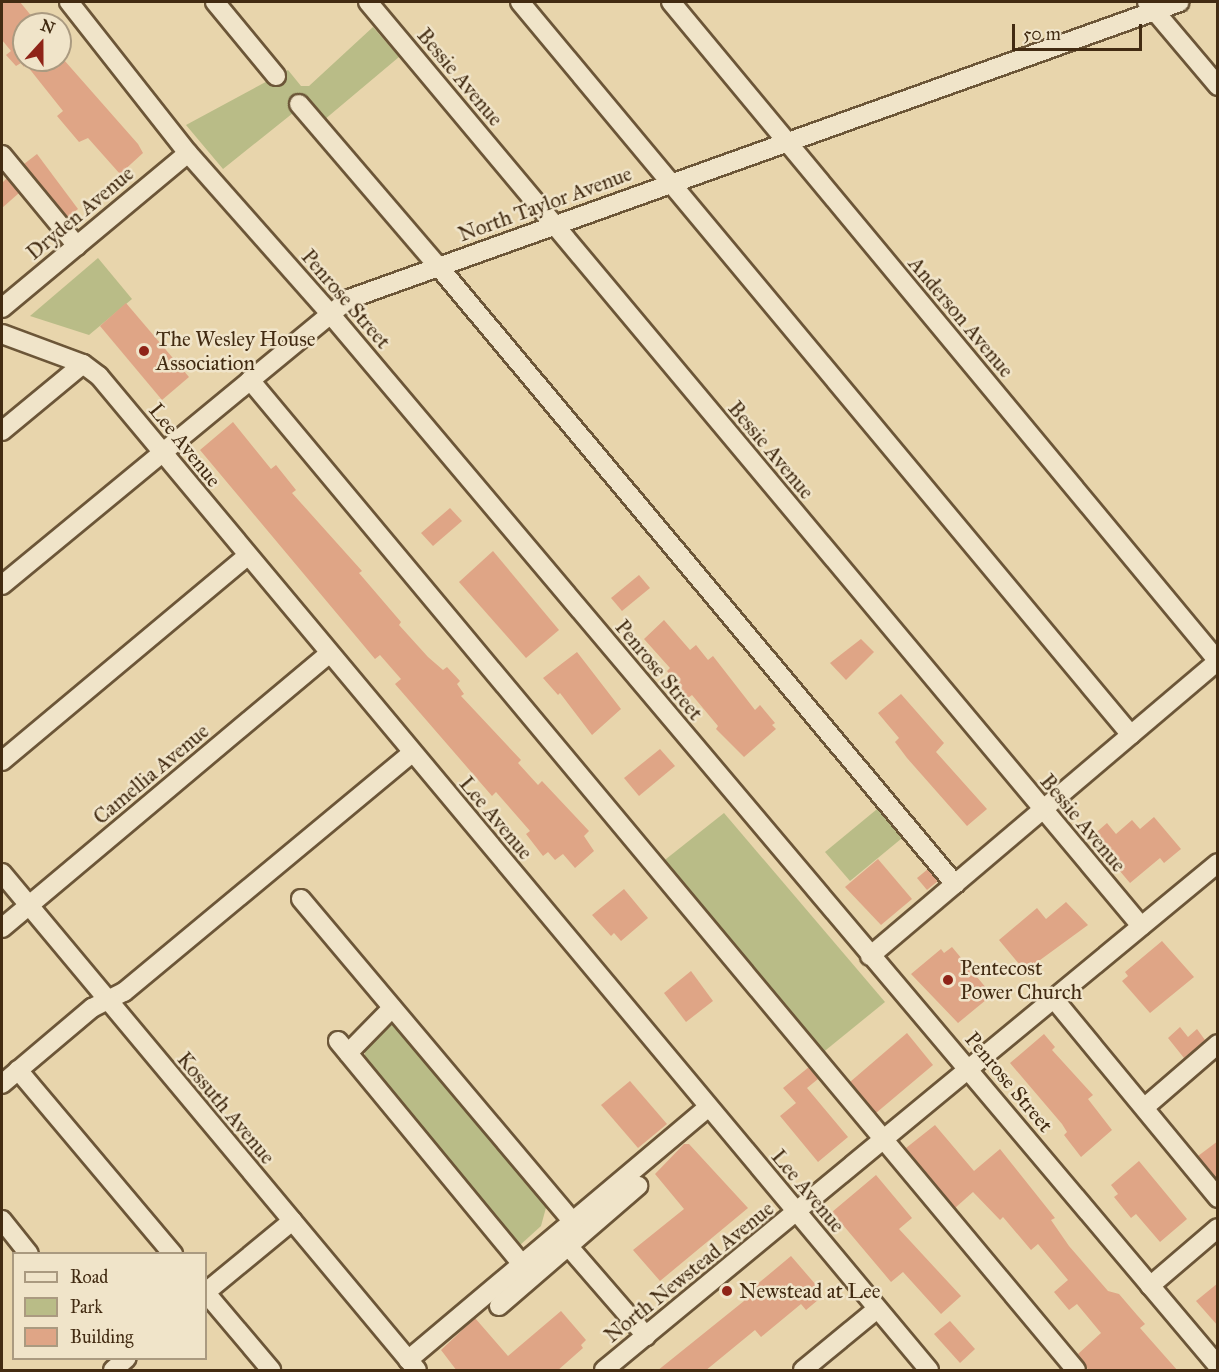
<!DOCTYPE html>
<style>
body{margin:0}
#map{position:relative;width:1219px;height:1372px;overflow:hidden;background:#e8d5ac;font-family:"IM FELL Great Primer",serif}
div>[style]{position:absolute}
.green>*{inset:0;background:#b9bc87}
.building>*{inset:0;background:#dfa586}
.roads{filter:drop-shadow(2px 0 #6c5638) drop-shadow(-2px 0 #6c5638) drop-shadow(0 2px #6c5638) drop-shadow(0 -2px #6c5638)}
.minor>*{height:18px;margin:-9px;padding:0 9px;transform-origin:9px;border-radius:9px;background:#f0e4c9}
.dots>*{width:16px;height:16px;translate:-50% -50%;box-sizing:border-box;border:3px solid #f0e4c9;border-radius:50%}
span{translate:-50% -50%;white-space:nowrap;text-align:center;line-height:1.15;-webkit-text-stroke:5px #f0e4c9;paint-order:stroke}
.street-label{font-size:21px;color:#422b12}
.poi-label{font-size:21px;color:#422b12}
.left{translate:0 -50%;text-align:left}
.frame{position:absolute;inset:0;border:3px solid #422b12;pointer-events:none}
.legend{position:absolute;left:12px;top:1252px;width:195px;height:108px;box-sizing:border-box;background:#f0e4c9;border:2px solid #aa9a80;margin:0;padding:8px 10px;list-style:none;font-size:18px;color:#422b12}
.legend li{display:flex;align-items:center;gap:12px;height:30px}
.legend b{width:30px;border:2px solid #aa9a80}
.north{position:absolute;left:12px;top:12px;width:60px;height:60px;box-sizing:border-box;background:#f0e4c9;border:2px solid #aa9a80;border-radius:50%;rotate:21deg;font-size:16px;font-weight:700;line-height:24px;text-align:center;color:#422b12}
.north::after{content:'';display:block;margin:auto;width:21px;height:27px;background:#8f2418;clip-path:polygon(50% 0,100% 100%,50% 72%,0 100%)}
.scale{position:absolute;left:1012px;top:24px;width:130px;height:27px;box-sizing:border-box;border:3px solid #422b12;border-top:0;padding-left:8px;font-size:18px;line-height:21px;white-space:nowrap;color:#422b12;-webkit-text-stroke:4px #f0e4c9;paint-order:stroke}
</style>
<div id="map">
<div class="green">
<div style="clip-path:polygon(373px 27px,399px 57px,324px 120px,301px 93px,290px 101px,298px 109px,223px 169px,186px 125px,288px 70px,301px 86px,309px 86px)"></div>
<div style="clip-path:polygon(98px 258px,132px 299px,89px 335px,30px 316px)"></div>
<div style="clip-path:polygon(882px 805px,907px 834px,850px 881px,825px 852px)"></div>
<div style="clip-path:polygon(724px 813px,885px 1002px,821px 1054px,661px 863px)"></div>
<div style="clip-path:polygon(393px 1017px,547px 1204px,541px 1226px,519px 1246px,365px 1066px,365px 1039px)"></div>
</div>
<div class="building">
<div style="clip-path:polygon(2px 2px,20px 2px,38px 24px,24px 24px,24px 60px,64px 60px,138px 144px,143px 153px,120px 174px,88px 138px,79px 142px,57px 116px,63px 111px,24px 62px,24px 67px,21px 63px,16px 66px,6px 55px,11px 51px,2px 40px)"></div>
<div style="clip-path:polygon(37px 154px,78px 209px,68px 217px,24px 164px)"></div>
<div style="clip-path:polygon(7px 178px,19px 193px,2px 208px,2px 183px)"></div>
<div style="clip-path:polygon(126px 303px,189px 377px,162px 400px,100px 326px)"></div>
<div style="clip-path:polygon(233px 422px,271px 469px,276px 465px,296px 490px,292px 493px,362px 571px,359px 573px,401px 622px,399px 625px,428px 657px,443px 670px,447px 667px,460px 681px,457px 684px,464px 694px,461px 696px,521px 760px,518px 763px,538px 785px,542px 781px,589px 831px,584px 836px,594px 851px,575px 868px,563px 854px,555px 860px,548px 852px,543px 856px,526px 834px,530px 831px,496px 792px,492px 796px,395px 684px,401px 679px,380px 655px,375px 659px,200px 450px)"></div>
<div style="clip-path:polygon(450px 508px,462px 521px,433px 546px,421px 533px)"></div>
<div style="clip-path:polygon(493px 551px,559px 630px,526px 658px,459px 582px)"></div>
<div style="clip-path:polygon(639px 575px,650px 588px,622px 611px,611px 598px)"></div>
<div style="clip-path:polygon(664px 620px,690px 650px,696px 645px,708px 660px,713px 656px,755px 710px,760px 705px,775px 723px,772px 725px,776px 729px,744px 757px,716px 729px,718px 726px,692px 695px,688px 698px,667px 671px,670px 668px,644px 639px)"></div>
<div style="clip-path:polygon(861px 639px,874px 652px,846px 680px,830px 663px)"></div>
<div style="clip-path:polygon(577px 652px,621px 709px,592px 735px,560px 693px,558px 695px,543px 678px)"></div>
<div style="clip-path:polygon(901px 694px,944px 743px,936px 752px,987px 809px,967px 826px,907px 758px,895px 742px,899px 738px,878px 713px)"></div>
<div style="clip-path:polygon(660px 749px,675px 766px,639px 796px,624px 778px)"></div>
<div style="clip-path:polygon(1154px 817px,1181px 849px,1164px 863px,1160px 858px,1130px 883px,1091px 837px,1107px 823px,1116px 834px,1132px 820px,1140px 829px)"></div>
<div style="clip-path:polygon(878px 859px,912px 899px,881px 925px,845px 887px)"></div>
<div style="clip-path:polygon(928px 869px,938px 881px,927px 890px,917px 878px)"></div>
<div style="clip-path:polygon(624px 889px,648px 918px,621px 941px,614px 933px,611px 936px,592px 915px)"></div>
<div style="clip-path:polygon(1066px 902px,1088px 925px,1025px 971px,999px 940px,1037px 908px,1046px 919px)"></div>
<div style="clip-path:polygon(1162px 941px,1194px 977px,1150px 1013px,1122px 981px,1128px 976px,1125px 972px)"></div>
<div style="clip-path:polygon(952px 947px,992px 995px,958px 1023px,911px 974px,941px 949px,944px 953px)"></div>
<div style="clip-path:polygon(691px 971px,713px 1001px,686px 1022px,664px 993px)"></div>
<div style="clip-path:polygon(1180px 1027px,1188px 1037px,1197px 1029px,1205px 1040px,1184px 1058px,1168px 1038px)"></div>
<div style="clip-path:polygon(907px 1033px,933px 1065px,876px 1113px,850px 1082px)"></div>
<div style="clip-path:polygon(1044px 1034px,1055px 1047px,1052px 1050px,1093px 1095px,1088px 1099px,1112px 1130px,1081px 1157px,1064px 1135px,1067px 1132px,1062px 1124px,1010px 1063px)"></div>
<div style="clip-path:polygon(809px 1067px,818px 1079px,807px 1088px,848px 1137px,818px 1162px,780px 1116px,796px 1103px,783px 1088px)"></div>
<div style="clip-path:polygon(630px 1081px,667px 1124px,638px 1148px,601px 1105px)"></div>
<div style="clip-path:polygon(935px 1125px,974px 1171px,1000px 1149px,1055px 1218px,1051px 1220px,1069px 1246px,1108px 1291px,1119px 1294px,1137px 1315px,1145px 1324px,1140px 1328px,1178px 1371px,1089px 1371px,1078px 1354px,1101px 1333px,1077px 1304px,1069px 1310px,1054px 1292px,1068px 1280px,1038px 1244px,1031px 1250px,1003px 1217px,1000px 1220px,973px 1192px,955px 1208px,906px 1148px)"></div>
<div style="clip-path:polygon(1218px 1141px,1218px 1177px,1216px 1178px,1198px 1156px)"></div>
<div style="clip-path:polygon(684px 1144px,689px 1144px,748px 1208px,660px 1281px,633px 1250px,684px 1209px,655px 1174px)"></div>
<div style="clip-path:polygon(1139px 1161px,1187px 1219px,1160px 1242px,1136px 1214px,1131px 1218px,1114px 1197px,1118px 1194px,1111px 1185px)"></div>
<div style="clip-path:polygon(876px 1175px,912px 1218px,899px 1229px,961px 1296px,941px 1314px,903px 1272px,891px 1282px,832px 1212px)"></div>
<div style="clip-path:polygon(791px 1256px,816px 1285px,810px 1290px,818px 1300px,806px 1310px,801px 1304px,761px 1337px,755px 1330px,705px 1371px,657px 1371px,744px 1301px,742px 1297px)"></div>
<div style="clip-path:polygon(1218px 1283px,1218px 1326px,1196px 1301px)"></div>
<div style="clip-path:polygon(561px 1311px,586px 1340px,581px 1345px,583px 1348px,557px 1371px,457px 1371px,441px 1350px,475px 1318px,508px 1356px)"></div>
<div style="clip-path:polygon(950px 1321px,975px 1349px,960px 1363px,934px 1334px)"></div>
</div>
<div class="roads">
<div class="minor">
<div style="left:69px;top:2px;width:192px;rotate:51.8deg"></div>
<div style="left:188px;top:153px;width:217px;rotate:48.5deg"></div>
<div style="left:332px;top:316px;width:1374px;rotate:49.84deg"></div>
<div style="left:215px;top:2px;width:96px;rotate:50.5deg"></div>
<div style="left:368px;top:2px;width:1205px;rotate:50.08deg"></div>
<div style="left:520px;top:2px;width:954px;rotate:50.19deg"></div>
<div style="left:671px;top:2px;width:856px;rotate:50.31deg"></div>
<div style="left:1147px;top:2px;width:110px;rotate:49.8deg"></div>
<div style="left:299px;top:104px;width:213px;rotate:49.4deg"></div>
<div style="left:438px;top:266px;width:806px;rotate:50.09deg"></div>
<div style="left:2px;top:155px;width:118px;rotate:50.5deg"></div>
<div style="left:2px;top:308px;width:242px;rotate:-39.8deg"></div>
<div style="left:2px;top:334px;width:86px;rotate:20.3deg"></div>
<div style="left:83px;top:364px;width:20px;rotate:37deg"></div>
<div style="left:99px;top:376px;width:1295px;rotate:50.14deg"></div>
<div style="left:250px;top:380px;width:1289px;rotate:50.16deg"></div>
<div style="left:2px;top:431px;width:105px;rotate:-39.6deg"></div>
<div style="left:2px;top:585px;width:450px;rotate:-39.5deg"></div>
<div style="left:349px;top:299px;width:882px;rotate:-19.67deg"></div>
<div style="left:2px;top:761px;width:319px;rotate:-39.9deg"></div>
<div style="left:2px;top:873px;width:647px;rotate:50.14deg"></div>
<div style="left:301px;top:899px;width:422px;rotate:49.9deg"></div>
<div style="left:2px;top:928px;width:427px;rotate:-40deg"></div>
<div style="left:870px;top:956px;width:456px;rotate:-40.3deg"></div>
<div style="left:1054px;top:999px;width:258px;rotate:50.5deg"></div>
<div style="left:338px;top:1041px;width:289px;rotate:50.5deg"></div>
<div style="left:348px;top:1053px;width:63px;rotate:-45.6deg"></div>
<div style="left:18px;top:1070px;width:241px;rotate:49.9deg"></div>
<div style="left:2px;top:1084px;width:118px;rotate:-40.2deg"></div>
<div style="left:92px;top:1008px;width:36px;rotate:-27deg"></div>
<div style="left:124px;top:992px;width:374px;rotate:-39.7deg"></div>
<div style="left:1145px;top:1107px;width:96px;rotate:-40.8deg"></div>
<div style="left:2px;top:1220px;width:43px;rotate:51.5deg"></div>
<div style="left:569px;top:1247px;width:118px;rotate:49.1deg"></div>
<div style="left:1150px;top:1286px;width:89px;rotate:-40.5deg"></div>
<div style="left:206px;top:1292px;width:112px;rotate:-39.5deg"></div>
<div style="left:206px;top:1293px;width:101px;rotate:49.8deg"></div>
<div style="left:499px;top:1306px;width:184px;rotate:-40.8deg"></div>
<div style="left:408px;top:1360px;width:392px;rotate:-40.1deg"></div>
<div style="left:113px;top:1370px;width:18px;rotate:-41deg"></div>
<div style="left:604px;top:1370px;width:796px;rotate:-39.55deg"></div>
<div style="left:803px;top:1370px;width:96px;rotate:-39.5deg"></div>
</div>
</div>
<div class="dots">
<div style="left:144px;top:351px;background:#8f2418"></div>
<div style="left:948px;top:980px;background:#8f2418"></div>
<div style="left:727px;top:1291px;background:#8f2418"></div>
</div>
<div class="street-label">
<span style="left:460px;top:77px;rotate:50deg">Bessie Avenue</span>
<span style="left:545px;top:204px;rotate:-20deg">North Taylor Avenue</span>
<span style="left:80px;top:213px;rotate:-40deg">Dryden Avenue</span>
<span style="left:346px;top:299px;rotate:49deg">Penrose Street</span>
<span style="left:961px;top:317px;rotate:50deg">Anderson Avenue</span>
<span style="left:185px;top:445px;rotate:51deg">Lee Avenue</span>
<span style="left:771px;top:450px;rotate:50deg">Bessie Avenue</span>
<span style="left:659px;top:670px;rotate:50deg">Penrose Street</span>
<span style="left:151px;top:774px;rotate:-40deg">Camellia Avenue</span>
<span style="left:496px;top:818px;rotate:50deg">Lee Avenue</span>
<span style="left:1083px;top:823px;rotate:50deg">Bessie Avenue</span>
<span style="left:1009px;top:1082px;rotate:50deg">Penrose Street</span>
<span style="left:226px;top:1108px;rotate:50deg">Kossuth Avenue</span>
<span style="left:808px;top:1191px;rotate:50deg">Lee Avenue</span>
<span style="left:689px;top:1272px;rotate:-39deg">North Newstead Avenue</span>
</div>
<div class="poi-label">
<span class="left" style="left:156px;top:351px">The Wesley House<br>Association</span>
<span class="left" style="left:960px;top:980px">Pentecost<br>Power Church</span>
<span class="left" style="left:739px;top:1291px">Newstead at Lee</span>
</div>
<div class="frame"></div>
<ul class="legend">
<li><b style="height:8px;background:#f0e4c9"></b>Road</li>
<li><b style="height:16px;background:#b9bc87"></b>Park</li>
<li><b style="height:16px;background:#dfa586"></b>Building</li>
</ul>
<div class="north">N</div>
<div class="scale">50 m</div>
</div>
